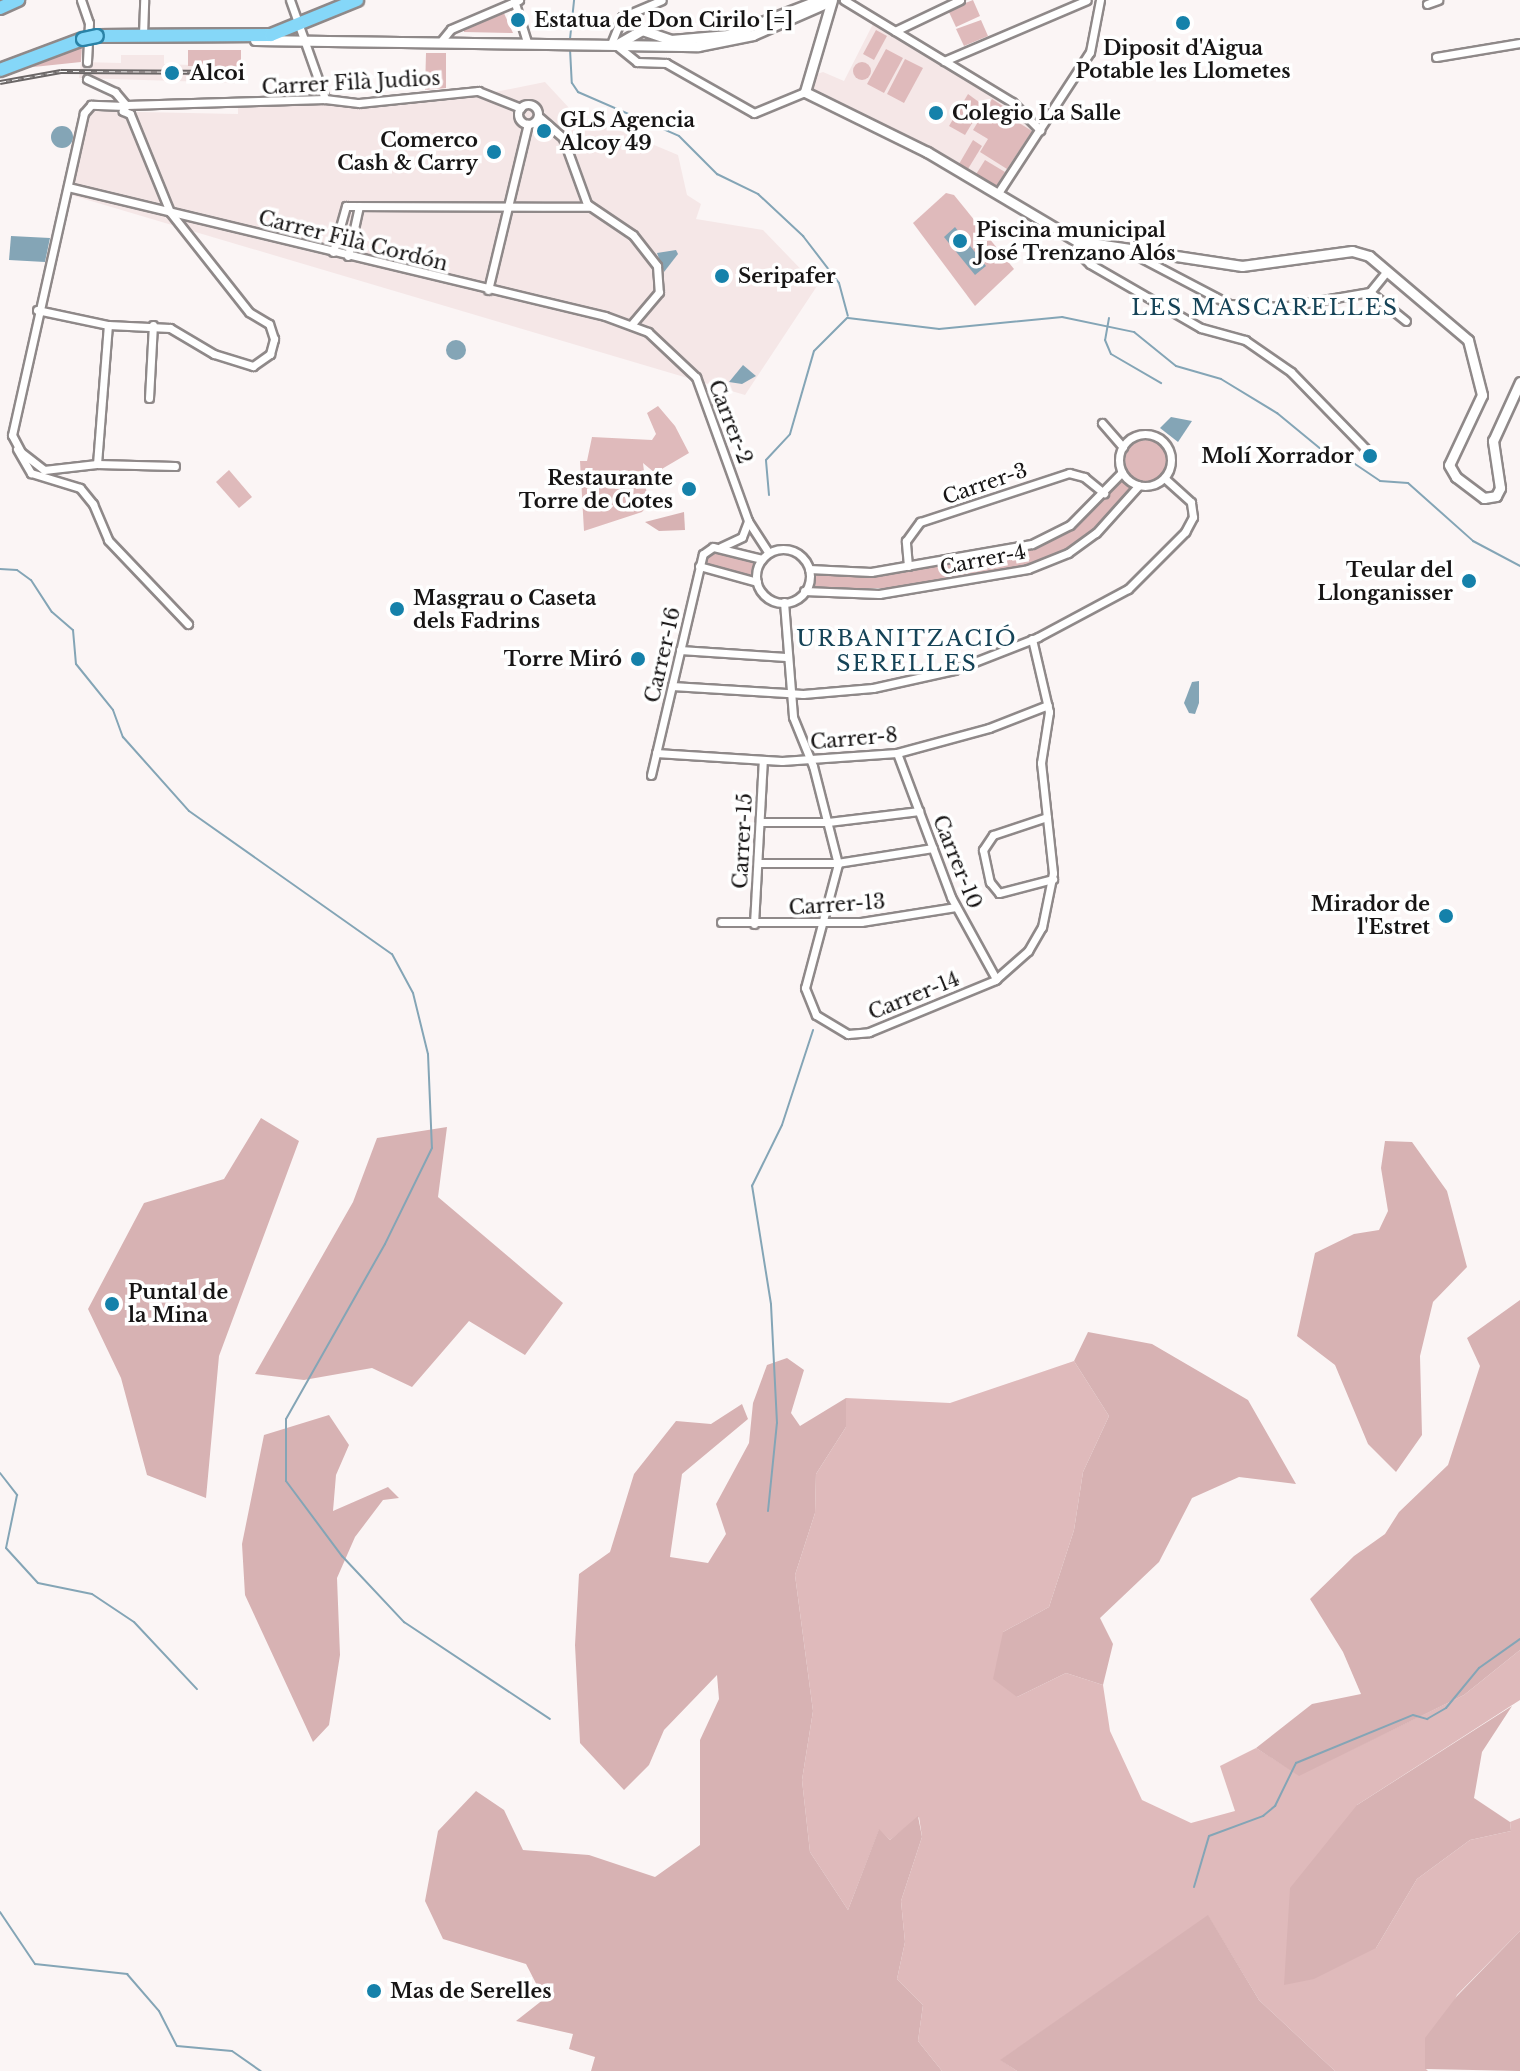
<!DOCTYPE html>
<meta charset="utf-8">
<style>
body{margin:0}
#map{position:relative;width:1520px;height:2071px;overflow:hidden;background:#fbf5f5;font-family:"Libre Baskerville",serif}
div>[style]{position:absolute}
.built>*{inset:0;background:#f5e7e7}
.green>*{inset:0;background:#dfbabb}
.round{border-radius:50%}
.forest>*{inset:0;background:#d7b2b3}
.water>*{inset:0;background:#84a5b6}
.stream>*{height:2px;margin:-1px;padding:0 1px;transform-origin:1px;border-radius:1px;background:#84a5b6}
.minor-tunnel>*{height:7px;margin-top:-3.5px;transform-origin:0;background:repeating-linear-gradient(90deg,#d9d3d3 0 7px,transparent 0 10.5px)}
.roads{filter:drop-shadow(2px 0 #8f8989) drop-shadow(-2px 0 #8f8989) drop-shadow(0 2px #8f8989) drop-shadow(0 -2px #8f8989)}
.minor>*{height:7px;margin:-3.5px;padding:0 3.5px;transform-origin:3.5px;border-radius:3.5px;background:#fff}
.minor>.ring{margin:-3.5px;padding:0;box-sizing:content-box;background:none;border:7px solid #fff;border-radius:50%}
.tertiary>*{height:9px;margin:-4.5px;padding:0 4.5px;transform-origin:4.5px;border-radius:4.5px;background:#fff}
.primary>*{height:12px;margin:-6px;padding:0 6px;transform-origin:6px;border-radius:6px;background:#85d7f8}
.rail>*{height:5px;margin-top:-2.5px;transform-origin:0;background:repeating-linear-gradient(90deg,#fff 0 6px,#6a6666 0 12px);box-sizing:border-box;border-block:2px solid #6a6666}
.bridges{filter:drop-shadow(2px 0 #2a82a6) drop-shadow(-2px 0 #2a82a6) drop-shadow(0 2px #2a82a6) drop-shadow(0 -2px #2a82a6)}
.primary-bridge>*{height:12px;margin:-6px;padding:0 6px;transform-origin:6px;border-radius:6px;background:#85d7f8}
.dots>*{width:22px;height:22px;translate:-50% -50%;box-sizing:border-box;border:4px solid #fff;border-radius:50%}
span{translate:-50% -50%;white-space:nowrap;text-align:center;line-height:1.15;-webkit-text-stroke:7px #fff;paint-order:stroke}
.poi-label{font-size:20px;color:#171515;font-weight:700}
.left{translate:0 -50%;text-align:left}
.right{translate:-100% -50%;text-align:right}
.street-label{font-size:20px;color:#171515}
.neighbourhood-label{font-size:22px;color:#154357;letter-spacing:2px}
</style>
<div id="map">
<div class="built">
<div style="clip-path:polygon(873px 24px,1006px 105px,1032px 131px,995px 188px,813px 90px,814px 75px,823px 72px,844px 81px)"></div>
<div style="clip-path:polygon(121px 55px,164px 55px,164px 64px,241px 67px,240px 83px,79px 78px,81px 62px,121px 63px)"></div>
<div style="clip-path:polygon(545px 82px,584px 124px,604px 124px,678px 155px,687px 195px,701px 204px,696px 219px,763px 230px,817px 286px,745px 395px,71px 195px,91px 111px,238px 114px,238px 108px,460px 99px)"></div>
</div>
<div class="green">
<div style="clip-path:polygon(973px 0,980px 16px,956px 27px,948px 10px)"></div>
<div style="clip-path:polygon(503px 11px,513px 33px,464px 32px,464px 28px)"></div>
<div style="clip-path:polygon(981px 20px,988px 36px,964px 46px,956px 29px)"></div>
<div style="clip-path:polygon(876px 30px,887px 36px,874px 60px,863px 54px)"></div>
<div style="clip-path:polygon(82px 46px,81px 62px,24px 68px,63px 52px)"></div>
<div style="clip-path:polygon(886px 49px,903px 58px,884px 93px,867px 84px)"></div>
<div style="clip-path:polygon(188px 50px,241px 50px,241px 67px,188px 66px)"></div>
<div style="clip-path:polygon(426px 53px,446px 53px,446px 88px,425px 90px)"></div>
<div style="clip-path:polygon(905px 59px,923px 68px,904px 103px,887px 94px)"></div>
<div class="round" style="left:853px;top:62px;width:18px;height:18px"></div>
<div style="clip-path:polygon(968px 94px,983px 105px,965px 135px,949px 126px)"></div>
<div style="clip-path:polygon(992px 99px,1006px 108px,1003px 113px,1032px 131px,1007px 169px,980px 152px,988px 139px,973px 130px)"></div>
<div style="clip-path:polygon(973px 140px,982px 146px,968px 169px,959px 164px)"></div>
<div style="clip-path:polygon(985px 160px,1005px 172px,995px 188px,975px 176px)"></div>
<div style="clip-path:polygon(946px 193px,954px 195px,1014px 269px,975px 306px,913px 223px)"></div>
<div style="clip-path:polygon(658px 406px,675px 426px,689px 453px,655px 473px,643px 463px,648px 505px,642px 512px,584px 531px,580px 461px,587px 461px,592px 437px,652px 440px,656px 434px,647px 413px)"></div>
<div class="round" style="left:1125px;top:440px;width:42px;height:42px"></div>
<div style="clip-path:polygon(229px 470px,252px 497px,239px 508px,216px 482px)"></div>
<div style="clip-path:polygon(1119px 478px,1133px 489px,1095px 531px,1066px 550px,1016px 570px,918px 587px,809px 590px,813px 574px,884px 575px,1033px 547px,1079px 522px)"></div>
<div style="clip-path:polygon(713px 550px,756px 560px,751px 576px,703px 563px)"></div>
<div style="clip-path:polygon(1074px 1361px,1109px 1416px,1083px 1472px,1074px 1530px,1049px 1607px,1003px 1632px,1017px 1697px,1066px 1673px,1103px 1685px,1110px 1731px,1142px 1800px,1191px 1823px,1235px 1811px,1220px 1766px,1256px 1748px,1299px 1775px,1464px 1695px,1520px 1650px,1520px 1700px,1357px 1805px,1376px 1948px,1417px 1879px,1470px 1840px,1511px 1831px,1510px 1822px,1520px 1818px,1520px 1931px,1457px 1995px,1425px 2068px,1428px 2071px,1335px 2071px,1259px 2000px,1208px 1916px,1001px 2060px,1017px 2071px,942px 2071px,918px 2041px,923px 2005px,897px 1979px,905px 1942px,901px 1901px,922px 1837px,919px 1817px,890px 1840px,879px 1830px,848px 1910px,810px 1852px,802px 1780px,813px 1711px,795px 1575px,815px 1513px,816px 1474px,846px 1427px,846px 1398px,950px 1403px)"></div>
</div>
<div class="forest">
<div style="clip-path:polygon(684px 512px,685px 530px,659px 531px,645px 522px)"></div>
<div style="clip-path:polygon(261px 1118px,299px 1141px,219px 1356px,206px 1498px,147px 1475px,121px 1378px,88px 1309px,144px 1203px,224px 1179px)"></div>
<div style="clip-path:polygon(447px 1127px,438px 1197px,563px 1303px,525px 1355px,469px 1321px,412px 1387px,372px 1368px,304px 1380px,255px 1374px,353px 1202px,377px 1138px)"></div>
<div style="clip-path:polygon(1385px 1141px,1412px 1142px,1447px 1191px,1467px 1267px,1433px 1302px,1420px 1356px,1422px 1435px,1396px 1472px,1368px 1444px,1335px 1365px,1297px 1336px,1315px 1253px,1354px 1234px,1379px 1230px,1388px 1211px,1381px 1168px)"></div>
<div style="clip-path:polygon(1520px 1300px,1520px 1650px,1464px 1695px,1299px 1776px,1256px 1748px,1312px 1704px,1361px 1694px,1343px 1652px,1310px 1599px,1354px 1556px,1385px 1534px,1399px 1512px,1448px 1465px,1480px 1366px,1467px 1338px)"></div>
<div style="clip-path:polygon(1088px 1332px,1152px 1344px,1248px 1400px,1296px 1484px,1239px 1477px,1192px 1498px,1159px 1562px,1100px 1618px,1113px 1644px,1103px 1685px,1066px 1673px,1017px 1697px,993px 1679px,1003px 1632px,1049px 1607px,1074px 1530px,1083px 1472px,1109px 1416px,1074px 1361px)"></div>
<div style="clip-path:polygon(787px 1358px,804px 1370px,791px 1413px,800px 1426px,846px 1398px,846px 1427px,816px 1474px,815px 1513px,795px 1575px,813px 1711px,802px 1780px,810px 1852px,848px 1910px,879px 1829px,890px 1840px,918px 1816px,922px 1837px,901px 1901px,905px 1942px,897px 1979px,923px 2005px,918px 2041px,942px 2071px,591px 2071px,595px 2057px,569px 2049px,573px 2034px,516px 2021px,544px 1999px,526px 1964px,443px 1939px,425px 1901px,438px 1831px,476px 1791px,504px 1810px,523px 1850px,589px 1855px,655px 1877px,700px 1845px,700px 1740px,719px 1699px,717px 1675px,664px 1730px,649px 1765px,624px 1790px,580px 1743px,575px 1645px,579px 1574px,610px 1552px,634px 1474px,676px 1421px,711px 1424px,742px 1404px,748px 1419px,682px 1474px,670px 1557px,708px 1563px,726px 1534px,716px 1504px,749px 1443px,753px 1403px,767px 1365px)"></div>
<div style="clip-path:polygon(329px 1415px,349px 1445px,336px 1475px,333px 1511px,388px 1487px,399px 1498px,383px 1500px,355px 1537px,337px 1578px,340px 1655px,329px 1725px,313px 1742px,245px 1595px,242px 1544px,264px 1435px)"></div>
<div style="clip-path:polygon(1512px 1706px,1482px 1752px,1474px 1798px,1510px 1822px,1511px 1831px,1470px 1840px,1417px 1879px,1376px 1948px,1314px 1979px,1284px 1985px,1290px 1888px,1357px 1805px)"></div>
<div style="clip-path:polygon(1208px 1915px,1259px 2000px,1335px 2071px,1017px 2071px,1000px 2060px)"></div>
<div style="clip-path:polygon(1520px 1931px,1520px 2071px,1425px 2069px,1425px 2038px,1457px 1996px)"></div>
</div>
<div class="water">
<div class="round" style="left:51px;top:126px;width:22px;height:22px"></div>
<div style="clip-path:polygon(955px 227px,986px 266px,975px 275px,944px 237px)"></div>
<div style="clip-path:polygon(11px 236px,50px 238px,45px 262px,9px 260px)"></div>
<div style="clip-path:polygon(676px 250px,678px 254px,664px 272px,657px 253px)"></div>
<div class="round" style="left:446px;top:340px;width:20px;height:20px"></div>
<div style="clip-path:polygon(743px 365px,756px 376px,742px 384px,729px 382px)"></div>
<div style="clip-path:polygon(1171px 417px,1192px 421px,1178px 442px,1160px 428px)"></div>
<div style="clip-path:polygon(1199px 681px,1199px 703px,1195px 714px,1189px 713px,1184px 703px,1192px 682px)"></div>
</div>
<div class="stream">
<div style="left:570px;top:39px;width:39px;rotate:-84deg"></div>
<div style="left:570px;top:49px;width:34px;rotate:87deg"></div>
<div style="left:572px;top:83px;width:11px;rotate:56deg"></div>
<div style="left:578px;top:92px;width:110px;rotate:23.5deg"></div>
<div style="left:679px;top:136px;width:54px;rotate:45deg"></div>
<div style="left:717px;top:174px;width:46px;rotate:26deg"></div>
<div style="left:758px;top:194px;width:62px;rotate:43deg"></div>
<div style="left:803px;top:236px;width:59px;rotate:52.5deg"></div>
<div style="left:839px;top:283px;width:34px;rotate:75deg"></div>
<div style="left:848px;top:318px;width:92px;rotate:6.9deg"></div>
<div style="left:939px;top:329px;width:124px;rotate:-5.6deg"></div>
<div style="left:1062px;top:317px;width:74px;rotate:11.8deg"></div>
<div style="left:1134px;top:332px;width:54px;rotate:39deg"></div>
<div style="left:1176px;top:366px;width:47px;rotate:16.1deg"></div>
<div style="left:1221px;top:379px;width:66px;rotate:31.3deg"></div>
<div style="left:1277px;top:413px;width:74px;rotate:39.5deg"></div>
<div style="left:1334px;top:460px;width:21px;rotate:11deg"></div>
<div style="left:1355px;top:464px;width:30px;rotate:34deg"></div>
<div style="left:1380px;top:481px;width:28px;rotate:4deg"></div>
<div style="left:1408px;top:483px;width:87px;rotate:41.7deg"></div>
<div style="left:1473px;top:541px;width:53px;rotate:28deg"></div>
<div style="left:1109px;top:318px;width:22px;rotate:100deg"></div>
<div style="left:1105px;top:340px;width:15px;rotate:67deg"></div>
<div style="left:1111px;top:354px;width:58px;rotate:30.1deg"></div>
<div style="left:769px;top:495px;width:35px;rotate:-95deg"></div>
<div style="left:766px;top:460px;width:35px;rotate:-47deg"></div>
<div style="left:790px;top:434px;width:86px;rotate:-73.9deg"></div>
<div style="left:814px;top:351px;width:47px;rotate:-45deg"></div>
<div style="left:0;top:569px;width:17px;rotate:3deg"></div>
<div style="left:17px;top:570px;width:17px;rotate:36deg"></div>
<div style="left:31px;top:580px;width:38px;rotate:57deg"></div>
<div style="left:52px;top:612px;width:28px;rotate:41deg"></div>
<div style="left:73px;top:630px;width:34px;rotate:85deg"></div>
<div style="left:76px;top:664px;width:59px;rotate:51.2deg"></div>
<div style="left:113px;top:710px;width:29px;rotate:70deg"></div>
<div style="left:123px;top:737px;width:99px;rotate:48.3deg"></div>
<div style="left:189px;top:811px;width:248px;rotate:35.2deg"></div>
<div style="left:392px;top:954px;width:44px;rotate:61.7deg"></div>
<div style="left:413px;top:993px;width:63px;rotate:76.2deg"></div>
<div style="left:428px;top:1054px;width:94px;rotate:87.6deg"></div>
<div style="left:432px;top:1148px;width:107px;rotate:116.1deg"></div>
<div style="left:385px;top:1244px;width:201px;rotate:119.5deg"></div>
<div style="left:286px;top:1419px;width:62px;rotate:90deg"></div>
<div style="left:286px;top:1481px;width:94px;rotate:53.3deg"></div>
<div style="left:342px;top:1556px;width:91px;rotate:46.8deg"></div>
<div style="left:404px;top:1622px;width:175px;rotate:33.6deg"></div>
<div style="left:0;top:1473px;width:28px;rotate:52deg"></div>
<div style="left:17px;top:1495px;width:54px;rotate:101.7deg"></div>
<div style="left:6px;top:1548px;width:47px;rotate:47.6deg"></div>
<div style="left:38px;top:1583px;width:55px;rotate:11.5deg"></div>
<div style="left:92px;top:1594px;width:50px;rotate:33.7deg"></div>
<div style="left:134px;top:1622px;width:92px;rotate:46.8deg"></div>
<div style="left:768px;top:1511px;width:88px;rotate:-84.2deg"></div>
<div style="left:777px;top:1423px;width:119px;rotate:-92.9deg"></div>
<div style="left:771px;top:1304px;width:120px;rotate:-99.1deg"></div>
<div style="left:752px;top:1186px;width:68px;rotate:-63.8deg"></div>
<div style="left:782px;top:1125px;width:100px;rotate:-71.9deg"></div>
<div style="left:1194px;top:1887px;width:53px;rotate:-73.6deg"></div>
<div style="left:1209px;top:1836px;width:58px;rotate:-20.3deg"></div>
<div style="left:1263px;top:1816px;width:16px;rotate:-40deg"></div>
<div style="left:1275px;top:1806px;width:48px;rotate:-64deg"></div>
<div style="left:1296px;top:1763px;width:126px;rotate:-22.3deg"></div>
<div style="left:1413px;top:1715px;width:15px;rotate:16deg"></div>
<div style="left:1427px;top:1719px;width:22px;rotate:-30deg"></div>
<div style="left:1446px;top:1708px;width:52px;rotate:-50.5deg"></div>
<div style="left:1479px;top:1668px;width:50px;rotate:-35.3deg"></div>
<div style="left:0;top:1912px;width:63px;rotate:56.1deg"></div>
<div style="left:35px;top:1964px;width:93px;rotate:6.2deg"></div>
<div style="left:127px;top:1974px;width:49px;rotate:49.1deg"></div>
<div style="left:159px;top:2011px;width:39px;rotate:63deg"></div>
<div style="left:177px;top:2046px;width:55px;rotate:5.2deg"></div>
<div style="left:232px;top:2051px;width:35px;rotate:35deg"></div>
</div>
<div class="minor-tunnel">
<div style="left:87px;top:79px;width:17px;rotate:-90deg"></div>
</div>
<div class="roads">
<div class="minor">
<div style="left:81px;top:0;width:24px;rotate:71deg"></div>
<div style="left:89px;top:23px;width:39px;rotate:93deg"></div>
<div style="left:290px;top:0;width:105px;rotate:70.5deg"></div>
<div style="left:514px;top:0;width:44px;rotate:72.8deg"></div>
<div style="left:844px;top:0;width:197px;rotate:31.3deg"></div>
<div style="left:1012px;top:102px;width:40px;rotate:45deg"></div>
<div style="left:1427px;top:4px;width:12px;rotate:-20deg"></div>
<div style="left:895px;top:31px;width:72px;rotate:-25.5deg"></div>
<div style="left:143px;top:35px;width:35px;rotate:-88deg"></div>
<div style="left:442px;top:40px;width:14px;rotate:-51deg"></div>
<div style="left:451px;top:29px;width:74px;rotate:-23.1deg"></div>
<div style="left:611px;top:44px;width:29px;rotate:-68deg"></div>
<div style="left:622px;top:17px;width:43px;rotate:-23deg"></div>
<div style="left:616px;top:45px;width:27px;rotate:39deg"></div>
<div style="left:637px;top:62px;width:29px;rotate:2deg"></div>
<div style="left:666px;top:63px;width:101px;rotate:29.6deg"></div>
<div style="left:754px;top:113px;width:55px;rotate:-22.4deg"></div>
<div style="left:1436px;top:57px;width:85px;rotate:-9.5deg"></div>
<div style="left:944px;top:61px;width:155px;rotate:-23.1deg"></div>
<div style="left:87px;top:79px;width:31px;rotate:25deg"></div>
<div style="left:115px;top:92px;width:17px;rotate:50deg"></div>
<div class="ring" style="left:518px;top:104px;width:13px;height:13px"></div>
<div style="left:126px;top:105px;width:199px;rotate:-1.7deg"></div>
<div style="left:325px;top:99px;width:34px;rotate:7deg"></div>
<div style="left:359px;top:103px;width:120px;rotate:-5.8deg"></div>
<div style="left:478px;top:91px;width:46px;rotate:21.6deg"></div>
<div style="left:125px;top:106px;width:34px;rotate:-178deg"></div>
<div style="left:91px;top:105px;width:11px;rotate:131deg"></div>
<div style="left:84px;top:113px;width:330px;rotate:102.6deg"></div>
<div style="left:12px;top:435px;width:19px;rotate:62deg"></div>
<div style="left:21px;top:452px;width:29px;rotate:38deg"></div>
<div style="left:44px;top:470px;width:53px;rotate:-6.5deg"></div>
<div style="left:97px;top:464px;width:78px;rotate:1.5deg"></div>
<div style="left:538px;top:116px;width:33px;rotate:41deg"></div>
<div style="left:563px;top:138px;width:70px;rotate:70deg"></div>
<div style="left:587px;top:204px;width:55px;rotate:34deg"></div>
<div style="left:633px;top:235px;width:39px;rotate:52deg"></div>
<div style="left:657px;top:266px;width:26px;rotate:86deg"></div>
<div style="left:659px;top:292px;width:42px;rotate:130.2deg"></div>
<div style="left:68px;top:187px;width:552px;rotate:13.51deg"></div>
<div style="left:605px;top:316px;width:46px;rotate:20.4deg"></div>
<div style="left:648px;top:332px;width:66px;rotate:43.2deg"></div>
<div style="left:696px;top:377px;width:153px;rotate:70.1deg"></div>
<div style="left:748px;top:521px;width:38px;rotate:57deg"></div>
<div style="left:998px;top:193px;width:168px;rotate:-56.9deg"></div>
<div style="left:1090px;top:52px;width:53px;rotate:-79.1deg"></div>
<div style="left:1077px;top:241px;width:10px;rotate:90deg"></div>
<div style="left:1077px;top:251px;width:18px;rotate:45deg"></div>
<div style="left:1090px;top:264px;width:128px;rotate:30deg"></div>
<div style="left:1201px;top:328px;width:46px;rotate:15.3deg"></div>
<div style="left:1245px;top:340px;width:56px;rotate:34.8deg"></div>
<div style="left:1291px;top:372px;width:106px;rotate:45.8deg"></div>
<div style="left:333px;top:252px;width:48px;rotate:-74.2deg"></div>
<div style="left:346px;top:206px;width:243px;rotate:0.2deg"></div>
<div style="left:1130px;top:252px;width:112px;rotate:27.7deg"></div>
<div style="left:1229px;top:304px;width:53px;rotate:3.2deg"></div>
<div style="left:1282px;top:307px;width:89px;rotate:-9.7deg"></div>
<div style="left:1370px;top:292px;width:46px;rotate:38.9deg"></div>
<div style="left:348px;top:256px;width:51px;rotate:-77.6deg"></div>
<div style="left:488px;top:290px;width:171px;rotate:-76.5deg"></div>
<div style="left:1370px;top:292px;width:27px;rotate:-51deg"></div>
<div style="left:37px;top:310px;width:73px;rotate:11.9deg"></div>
<div style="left:108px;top:325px;width:62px;rotate:2.8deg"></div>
<div style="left:170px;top:328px;width:51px;rotate:30.6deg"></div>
<div style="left:214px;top:354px;width:41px;rotate:17.1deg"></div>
<div style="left:253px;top:366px;width:21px;rotate:-35deg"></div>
<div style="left:270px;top:354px;width:16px;rotate:-75deg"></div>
<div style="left:274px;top:339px;width:16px;rotate:-108deg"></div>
<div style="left:269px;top:324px;width:23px;rotate:-149deg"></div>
<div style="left:249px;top:312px;width:127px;rotate:-128.3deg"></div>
<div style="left:170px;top:212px;width:106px;rotate:-112.2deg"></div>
<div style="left:130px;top:114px;width:8px;rotate:-157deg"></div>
<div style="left:123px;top:111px;width:7px;rotate:-63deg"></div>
<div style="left:149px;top:398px;width:73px;rotate:-86.9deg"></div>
<div style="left:1102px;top:423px;width:32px;rotate:49deg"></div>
<div class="ring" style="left:1119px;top:434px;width:45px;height:45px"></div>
<div style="left:17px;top:449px;width:28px;rotate:60deg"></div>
<div style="left:31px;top:473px;width:51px;rotate:17deg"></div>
<div style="left:80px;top:488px;width:21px;rotate:51deg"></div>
<div style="left:93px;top:504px;width:39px;rotate:67deg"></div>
<div style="left:108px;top:540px;width:116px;rotate:46.4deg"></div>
<div style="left:97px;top:464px;width:139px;rotate:-85.5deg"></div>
<div style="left:721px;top:547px;width:23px;rotate:-25deg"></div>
<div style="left:742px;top:537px;width:17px;rotate:-69deg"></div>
<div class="ring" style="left:756px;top:549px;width:47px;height:47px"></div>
<div style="left:699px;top:566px;width:60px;rotate:15.4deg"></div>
<div style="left:908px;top:566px;width:25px;rotate:-95deg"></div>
<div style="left:906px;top:541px;width:24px;rotate:-54deg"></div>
<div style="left:920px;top:522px;width:157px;rotate:-18.2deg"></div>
<div style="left:1069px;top:473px;width:16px;rotate:15deg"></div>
<div style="left:1084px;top:477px;width:26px;rotate:39deg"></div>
<div style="left:809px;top:569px;width:62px;rotate:2.8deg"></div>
<div style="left:871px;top:572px;width:163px;rotate:-9.9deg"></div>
<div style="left:1032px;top:544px;width:42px;rotate:-26.6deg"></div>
<div style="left:1070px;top:525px;width:74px;rotate:-45.5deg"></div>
<div style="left:804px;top:591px;width:75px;rotate:2.3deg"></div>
<div style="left:879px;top:594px;width:151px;rotate:-9.5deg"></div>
<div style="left:1028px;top:569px;width:43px;rotate:-21.8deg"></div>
<div style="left:1068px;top:553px;width:34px;rotate:-36deg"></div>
<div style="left:1096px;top:533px;width:64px;rotate:-48.1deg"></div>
<div style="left:784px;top:602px;width:115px;rotate:85.5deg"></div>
<div style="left:793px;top:717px;width:53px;rotate:67.8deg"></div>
<div style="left:813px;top:766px;width:101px;rotate:75.7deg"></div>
<div style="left:838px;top:864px;width:128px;rotate:104.9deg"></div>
<div style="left:805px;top:988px;width:29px;rotate:68deg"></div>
<div style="left:816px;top:1015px;width:37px;rotate:31deg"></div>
<div style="left:848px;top:1034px;width:21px;rotate:-5deg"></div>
<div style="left:869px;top:1032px;width:136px;rotate:-22.4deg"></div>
<div style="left:995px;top:980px;width:44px;rotate:-41.3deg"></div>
<div style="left:1028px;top:951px;width:28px;rotate:-60deg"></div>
<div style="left:1042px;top:927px;width:55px;rotate:-78.5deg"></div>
<div style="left:1053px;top:873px;width:111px;rotate:-96.2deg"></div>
<div style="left:1041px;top:763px;width:52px;rotate:-81.1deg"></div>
<div style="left:1049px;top:712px;width:75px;rotate:-103.1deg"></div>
<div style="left:680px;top:650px;width:106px;rotate:3.8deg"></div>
<div style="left:672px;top:686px;width:131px;rotate:3.5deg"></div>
<div style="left:803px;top:694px;width:70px;rotate:-4.9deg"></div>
<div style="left:873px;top:688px;width:83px;rotate:-12.5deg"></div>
<div style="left:954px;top:670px;width:90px;rotate:-21.4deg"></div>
<div style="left:1038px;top:637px;width:102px;rotate:-28.1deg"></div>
<div style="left:1128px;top:589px;width:81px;rotate:-45deg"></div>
<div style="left:1185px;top:532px;width:17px;rotate:-62deg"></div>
<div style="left:1193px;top:517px;width:15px;rotate:-98deg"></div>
<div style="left:1191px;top:502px;width:36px;rotate:-138deg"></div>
<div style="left:656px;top:753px;width:126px;rotate:3.6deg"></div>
<div style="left:782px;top:761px;width:115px;rotate:-4deg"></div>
<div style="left:897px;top:753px;width:95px;rotate:-15.2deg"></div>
<div style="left:989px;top:728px;width:63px;rotate:-21.3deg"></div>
<div style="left:897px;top:753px;width:154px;rotate:69.4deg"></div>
<div style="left:951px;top:897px;width:94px;rotate:61.2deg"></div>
<div style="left:651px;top:775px;width:227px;rotate:-76.8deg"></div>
<div style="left:703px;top:554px;width:12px;rotate:-35deg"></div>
<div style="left:713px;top:547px;width:50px;rotate:13.8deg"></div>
<div style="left:1047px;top:817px;width:57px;rotate:161.6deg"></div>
<div style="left:993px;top:835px;width:18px;rotate:124deg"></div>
<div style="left:983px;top:850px;width:33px;rotate:78deg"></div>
<div style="left:990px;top:882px;width:14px;rotate:51deg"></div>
<div style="left:999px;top:893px;width:56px;rotate:-14.5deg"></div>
<div style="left:760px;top:822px;width:68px"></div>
<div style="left:828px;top:822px;width:92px;rotate:-6.9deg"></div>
<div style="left:758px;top:863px;width:79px"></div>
<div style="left:837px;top:863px;width:97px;rotate:-8.9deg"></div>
<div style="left:721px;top:922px;width:140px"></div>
<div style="left:861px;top:922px;width:96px;rotate:-9deg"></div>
<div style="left:754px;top:924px;width:164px;rotate:-86.9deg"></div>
</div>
<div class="tertiary">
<div style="left:832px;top:0;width:96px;rotate:106.4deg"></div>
<div style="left:805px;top:92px;width:136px;rotate:26.2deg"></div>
<div style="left:927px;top:152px;width:174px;rotate:30.7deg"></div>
<div style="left:1077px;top:241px;width:167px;rotate:8.6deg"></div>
<div style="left:1242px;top:266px;width:111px;rotate:-7.8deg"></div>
<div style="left:1352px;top:251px;width:18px;rotate:16deg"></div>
<div style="left:1369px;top:256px;width:130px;rotate:40.3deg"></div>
<div style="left:1468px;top:340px;width:57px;rotate:75.7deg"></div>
<div style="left:1482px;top:395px;width:77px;rotate:115.2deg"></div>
<div style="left:1449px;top:465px;width:14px;rotate:60deg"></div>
<div style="left:1456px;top:477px;width:35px;rotate:37deg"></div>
<div style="left:1484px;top:498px;width:12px;rotate:-9deg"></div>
<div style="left:1496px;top:496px;width:9px;rotate:-63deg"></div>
<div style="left:1500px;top:488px;width:48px;rotate:-98.5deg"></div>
<div style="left:1493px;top:441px;width:65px;rotate:-65.4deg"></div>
<div style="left:255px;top:40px;width:443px;rotate:0.8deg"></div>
<div style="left:698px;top:46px;width:56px;rotate:-11.3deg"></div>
<div style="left:753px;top:35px;width:85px;rotate:-23.6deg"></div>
<div style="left:616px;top:45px;width:30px;rotate:-30deg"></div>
<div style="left:642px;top:30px;width:31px;rotate:19deg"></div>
<div style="left:671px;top:40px;width:57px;rotate:-5deg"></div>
<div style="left:728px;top:35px;width:97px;rotate:-21deg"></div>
</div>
<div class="primary">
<div style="left:0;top:8px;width:20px;rotate:-24deg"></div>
<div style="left:97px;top:36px;width:174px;rotate:-0.3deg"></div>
<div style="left:271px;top:35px;width:93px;rotate:-22.1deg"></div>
<div style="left:0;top:70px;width:89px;rotate:-20.5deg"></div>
</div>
</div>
<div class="rail">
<div style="left:0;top:82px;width:62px;rotate:-10.2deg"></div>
<div style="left:61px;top:71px;width:176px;rotate:0.3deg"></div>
</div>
<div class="bridges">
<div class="primary-bridge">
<div style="left:83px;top:39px;width:14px;rotate:-12deg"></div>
</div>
</div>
<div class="dots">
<div style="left:518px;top:20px;background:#1581aa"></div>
<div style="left:1183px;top:23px;background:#1581aa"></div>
<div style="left:172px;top:73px;background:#1581aa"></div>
<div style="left:936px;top:113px;background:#1581aa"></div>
<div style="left:544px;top:131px;background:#1581aa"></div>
<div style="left:494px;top:152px;background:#1581aa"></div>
<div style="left:960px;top:241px;background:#1581aa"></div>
<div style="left:722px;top:276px;background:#1581aa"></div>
<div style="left:1370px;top:456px;background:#1581aa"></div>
<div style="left:689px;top:489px;background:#1581aa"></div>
<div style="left:1469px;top:581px;background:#1581aa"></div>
<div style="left:397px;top:609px;background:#1581aa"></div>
<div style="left:638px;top:659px;background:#1581aa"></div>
<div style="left:1446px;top:916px;background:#1581aa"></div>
<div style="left:112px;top:1304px;background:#1581aa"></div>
<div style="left:374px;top:1991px;background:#1581aa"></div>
</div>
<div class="poi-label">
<span class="left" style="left:534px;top:20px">Estatua de Don Cirilo [=]</span>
<span style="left:1183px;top:60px">Diposit d'Aigua<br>Potable les Llometes</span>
<span class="left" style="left:190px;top:73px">Alcoi</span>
<span class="left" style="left:952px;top:113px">Colegio La Salle</span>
<span class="left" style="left:560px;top:132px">GLS Agencia<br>Alcoy 49</span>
<span class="right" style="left:478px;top:152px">Comerco<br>Cash &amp; Carry</span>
<span class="left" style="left:976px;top:242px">Piscina municipal<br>José Trenzano Alós</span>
<span class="left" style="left:738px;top:276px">Seripafer</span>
<span class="right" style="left:1354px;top:456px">Molí Xorrador</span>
<span class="right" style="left:673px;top:490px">Restaurante<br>Torre de Cotes</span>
<span class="right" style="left:1453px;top:582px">Teular del<br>Llonganisser</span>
<span class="left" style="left:413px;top:610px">Masgrau o Caseta<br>dels Fadrins</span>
<span class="right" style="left:622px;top:659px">Torre Miró</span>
<span class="right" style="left:1430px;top:916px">Mirador de<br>l'Estret</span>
<span class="left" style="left:128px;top:1304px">Puntal de<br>la Mina</span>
<span class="left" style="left:390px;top:1991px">Mas de Serelles</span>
</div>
<div class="street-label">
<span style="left:351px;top:83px;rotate:-3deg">Carrer Filà Judios</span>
<span style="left:353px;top:241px;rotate:14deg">Carrer Filà Cordón</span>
<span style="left:730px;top:422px;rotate:69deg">Carrer-2</span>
<span style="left:985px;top:484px;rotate:-19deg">Carrer-3</span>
<span style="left:983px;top:560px;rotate:-11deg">Carrer-4</span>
<span style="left:663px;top:655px;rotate:-77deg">Carrer-16</span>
<span style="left:854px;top:739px;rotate:-5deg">Carrer-8</span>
<span style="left:743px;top:841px;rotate:-87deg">Carrer-15</span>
<span style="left:957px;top:862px;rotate:68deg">Carrer-10</span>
<span style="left:837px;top:905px;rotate:-4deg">Carrer-13</span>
<span style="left:914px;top:996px;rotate:-22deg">Carrer-14</span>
</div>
<div class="neighbourhood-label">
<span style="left:1265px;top:308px">LES MASCARELLES</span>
<span style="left:907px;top:651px">URBANITZACIÓ<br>SERELLES</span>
</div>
</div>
